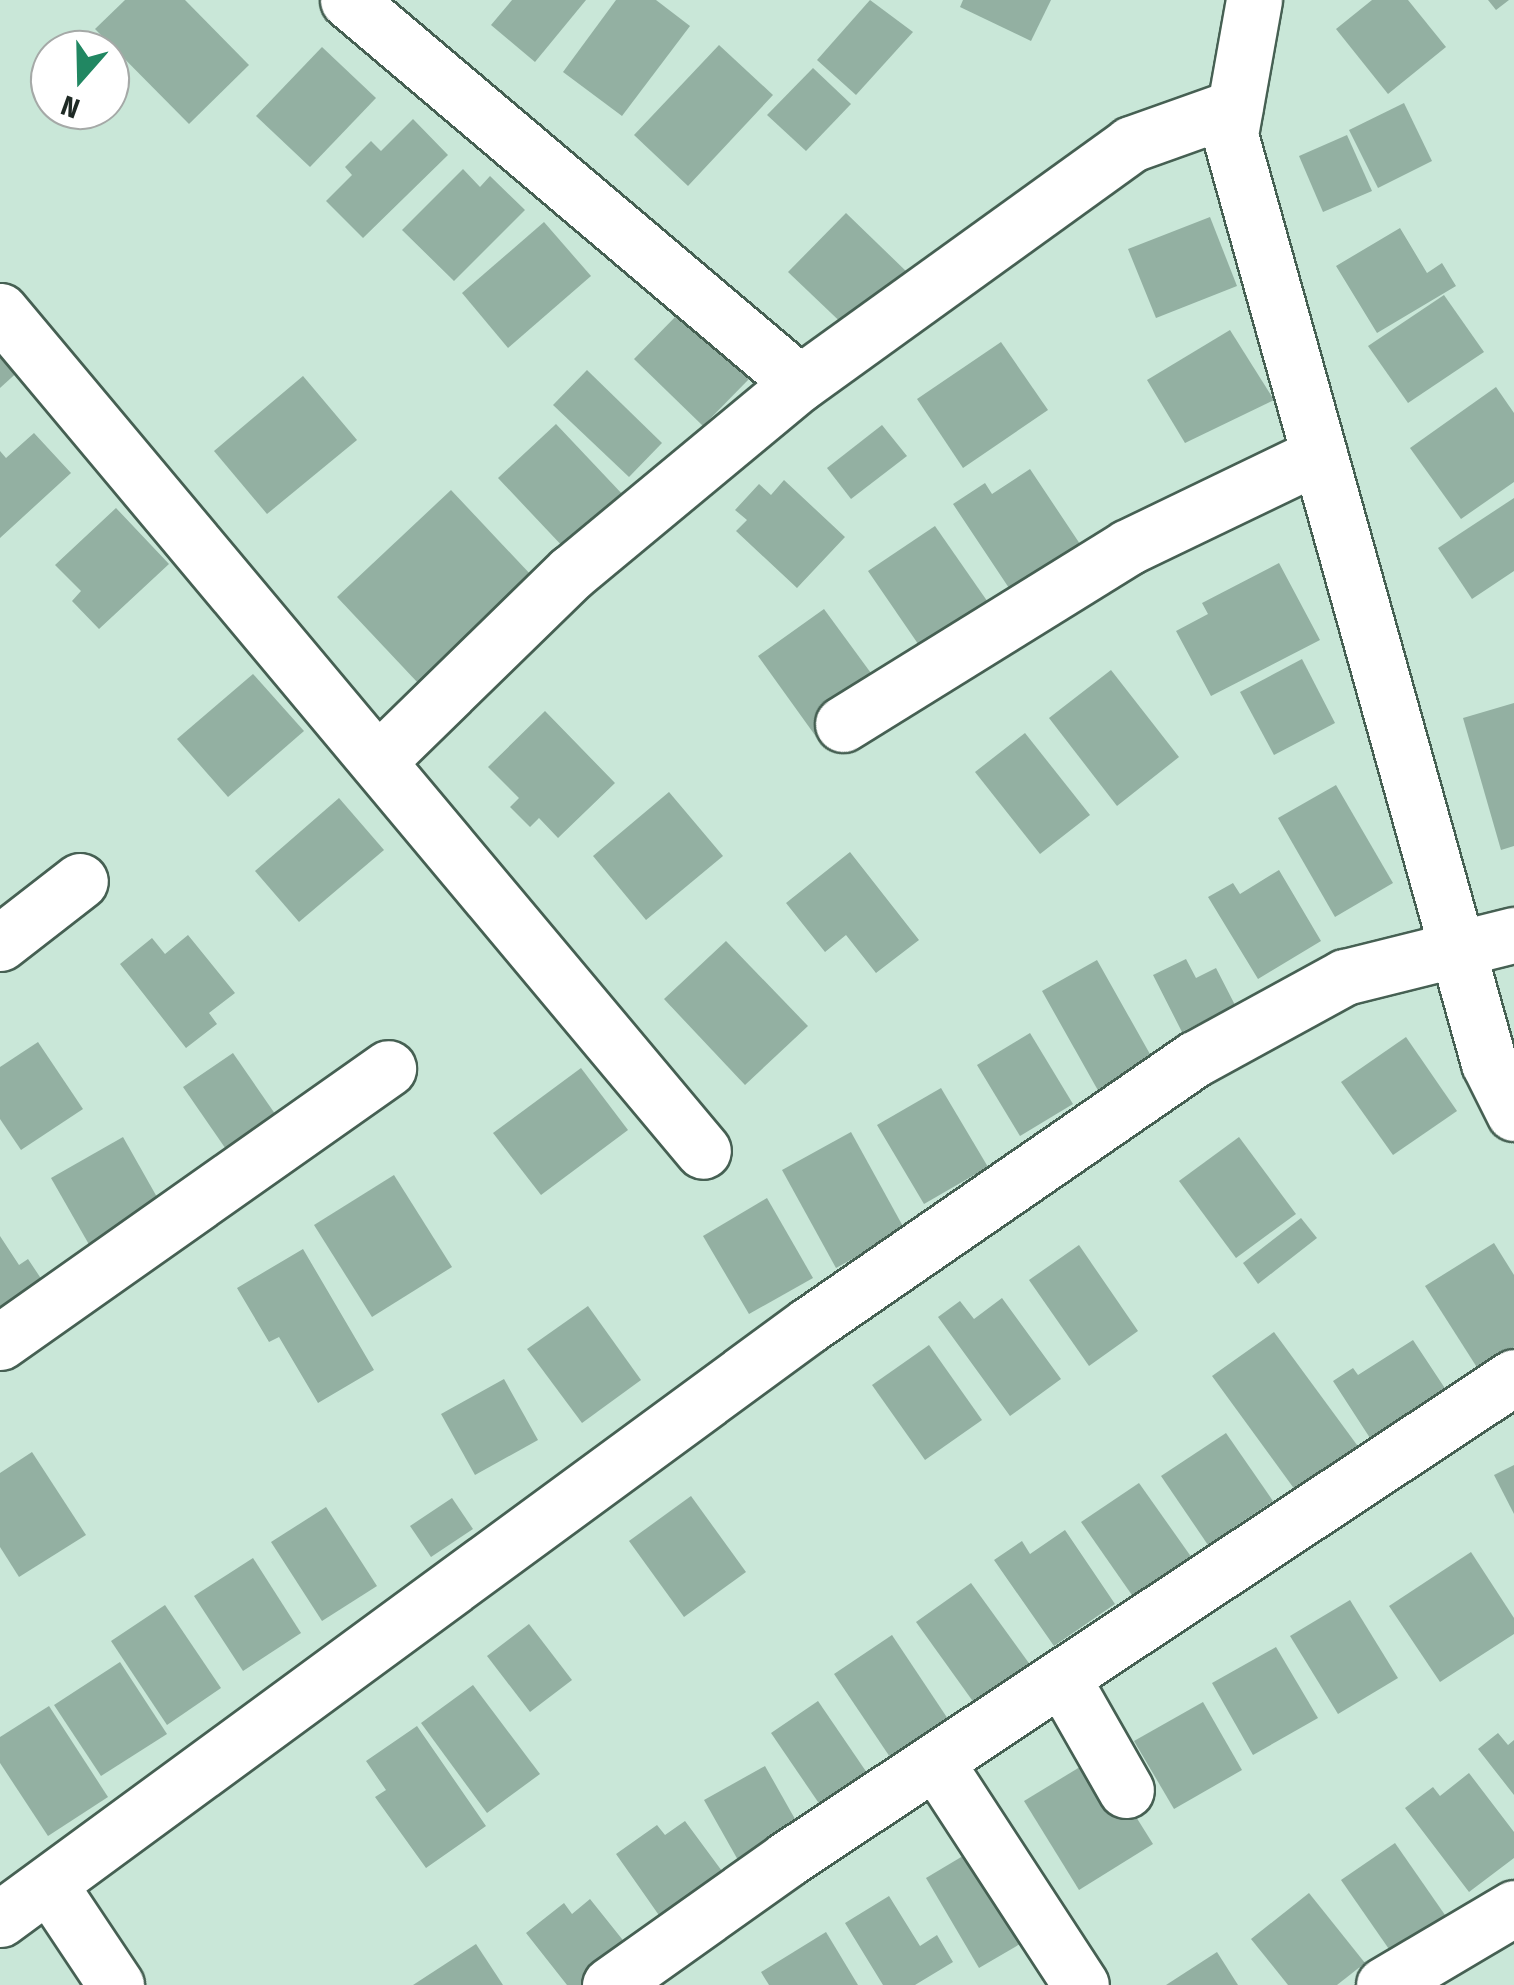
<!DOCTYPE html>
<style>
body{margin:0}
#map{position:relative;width:1514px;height:1985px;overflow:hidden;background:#c9e7d8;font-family:"Fira Sans Condensed",sans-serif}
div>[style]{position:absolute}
.building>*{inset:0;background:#93b0a2}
.roads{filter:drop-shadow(2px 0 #466053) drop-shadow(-2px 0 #466053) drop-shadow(0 2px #466053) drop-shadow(0 -2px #466053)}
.minor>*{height:55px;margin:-27.5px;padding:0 27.5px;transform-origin:27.5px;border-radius:27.5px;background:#fff}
span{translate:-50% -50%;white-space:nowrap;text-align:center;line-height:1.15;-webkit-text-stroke:8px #fff;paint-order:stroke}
.north{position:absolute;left:30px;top:30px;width:100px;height:100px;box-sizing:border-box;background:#fff;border:2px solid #a5a9a7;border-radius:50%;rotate:200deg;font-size:28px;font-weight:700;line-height:40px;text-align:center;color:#1e2924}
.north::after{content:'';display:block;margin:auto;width:35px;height:45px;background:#218762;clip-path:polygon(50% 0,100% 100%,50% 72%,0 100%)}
</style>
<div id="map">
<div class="building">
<div style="clip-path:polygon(125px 0,185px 0,249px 65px,189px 124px,95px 29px)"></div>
<div style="clip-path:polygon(512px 0,586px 0,535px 62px,491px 25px)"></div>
<div style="clip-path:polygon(616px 0,656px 0,690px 26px,622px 116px,563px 72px)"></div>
<div style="clip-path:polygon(870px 0,913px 32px,856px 95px,817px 60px)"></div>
<div style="clip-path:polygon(963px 0,1051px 0,1031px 41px,960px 7px)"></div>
<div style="clip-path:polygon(1372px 0,1408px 0,1446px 47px,1388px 94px,1336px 29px)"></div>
<div style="clip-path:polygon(1488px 0,1509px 0,1496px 10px)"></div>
<div style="clip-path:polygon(719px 45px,773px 95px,688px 186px,634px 135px)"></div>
<div style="clip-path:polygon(322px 47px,376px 98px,310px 167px,256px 116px)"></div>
<div style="clip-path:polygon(813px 68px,851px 104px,806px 151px,767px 115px)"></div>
<div style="clip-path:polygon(1404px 103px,1432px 161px,1378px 188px,1349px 130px)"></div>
<div style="clip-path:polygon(413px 119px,448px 155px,363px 238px,326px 201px,352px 175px,345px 167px,371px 141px,381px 151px)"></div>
<div style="clip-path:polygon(1347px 135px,1372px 191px,1323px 212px,1299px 156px)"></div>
<div style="clip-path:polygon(463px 169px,480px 187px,490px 176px,525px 210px,454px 281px,402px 230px)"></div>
<div style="clip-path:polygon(846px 213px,909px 274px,852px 333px,788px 272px)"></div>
<div style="clip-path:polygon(1210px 217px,1237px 286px,1156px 318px,1128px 249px)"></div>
<div style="clip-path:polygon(544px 222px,591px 276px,508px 348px,462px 293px)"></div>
<div style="clip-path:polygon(1400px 228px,1427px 273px,1442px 263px,1456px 286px,1377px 333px,1336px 266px)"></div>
<div style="clip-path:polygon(1444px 295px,1484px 352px,1408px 403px,1368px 346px)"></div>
<div style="clip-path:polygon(680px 312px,749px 379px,703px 426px,634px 359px)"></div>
<div style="clip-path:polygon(1230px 330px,1274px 400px,1185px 443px,1147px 380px)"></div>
<div style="clip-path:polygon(1001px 342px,1048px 410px,963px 468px,917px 399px)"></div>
<div style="clip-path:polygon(0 343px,22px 368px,0 388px)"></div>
<div style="clip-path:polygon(587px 370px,662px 443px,629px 477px,553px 405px)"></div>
<div style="clip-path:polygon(303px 376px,357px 440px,267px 514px,214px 451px)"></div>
<div style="clip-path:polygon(1496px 387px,1514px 413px,1514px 482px,1461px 519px,1410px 448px)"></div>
<div style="clip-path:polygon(556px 424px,624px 496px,566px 550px,498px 478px)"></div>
<div style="clip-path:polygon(882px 425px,907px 456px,851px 499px,827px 468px)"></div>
<div style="clip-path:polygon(34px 433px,71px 473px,0 538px,0 451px,6px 458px)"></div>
<div style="clip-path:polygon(1030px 469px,1080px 544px,1015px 597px,953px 504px,985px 483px,992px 494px)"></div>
<div style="clip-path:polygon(784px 480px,845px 537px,797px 588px,736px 531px,747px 520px,735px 510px,759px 484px,771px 495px)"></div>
<div style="clip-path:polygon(451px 490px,532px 576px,418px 683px,337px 597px)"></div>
<div style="clip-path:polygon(1514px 498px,1514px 571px,1472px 599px,1438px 548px)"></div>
<div style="clip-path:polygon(116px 508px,169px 564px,99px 629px,72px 601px,81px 591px,55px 565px)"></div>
<div style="clip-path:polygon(935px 526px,992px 608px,925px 654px,868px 571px)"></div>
<div style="clip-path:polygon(1279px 563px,1320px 640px,1211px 696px,1176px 631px,1208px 614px,1202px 603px)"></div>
<div style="clip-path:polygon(824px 609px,876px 680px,865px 703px,817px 738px,758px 656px)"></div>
<div style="clip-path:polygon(1302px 659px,1335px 723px,1274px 755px,1240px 692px)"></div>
<div style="clip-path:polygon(1111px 670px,1179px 757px,1117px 806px,1049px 718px)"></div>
<div style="clip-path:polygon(253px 674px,304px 731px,228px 797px,177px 739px)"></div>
<div style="clip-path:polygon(1514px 703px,1514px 846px,1501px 850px,1463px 718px)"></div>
<div style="clip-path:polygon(545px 711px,615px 783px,558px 838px,539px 818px,530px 827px,510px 807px,519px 798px,488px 767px)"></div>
<div style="clip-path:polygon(1025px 733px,1090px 815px,1040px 854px,975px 772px)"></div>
<div style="clip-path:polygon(1336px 785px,1393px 883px,1335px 917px,1278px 818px)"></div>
<div style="clip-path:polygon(669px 792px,723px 856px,646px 920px,593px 856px)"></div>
<div style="clip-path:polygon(339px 798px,384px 850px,299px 922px,255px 871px)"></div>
<div style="clip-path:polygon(850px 852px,919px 940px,876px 973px,846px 935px,825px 952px,786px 903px)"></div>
<div style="clip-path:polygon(1279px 870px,1321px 941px,1258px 979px,1208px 897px,1233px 883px,1240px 894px)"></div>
<div style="clip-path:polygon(188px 935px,235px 993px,209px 1013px,217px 1024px,186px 1048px,120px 964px,152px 938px,165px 954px)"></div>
<div style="clip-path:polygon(726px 941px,808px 1026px,745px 1085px,664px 999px)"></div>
<div style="clip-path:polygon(1186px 959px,1196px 978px,1216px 968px,1235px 1005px,1182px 1032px,1153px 975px)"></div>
<div style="clip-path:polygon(1097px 960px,1155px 1063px,1100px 1094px,1042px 991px)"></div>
<div style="clip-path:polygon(1030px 1033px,1073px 1104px,1020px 1136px,977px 1065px)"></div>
<div style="clip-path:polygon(1406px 1037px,1457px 1111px,1393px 1155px,1341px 1082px)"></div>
<div style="clip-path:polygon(38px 1042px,83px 1109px,21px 1150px,0 1119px,0 1067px)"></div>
<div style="clip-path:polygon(233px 1053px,280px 1121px,230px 1155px,183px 1087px)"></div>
<div style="clip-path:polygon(581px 1068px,628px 1130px,541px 1195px,493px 1133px)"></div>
<div style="clip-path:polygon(941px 1088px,988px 1167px,924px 1204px,877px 1125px)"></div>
<div style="clip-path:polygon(851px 1132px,905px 1230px,836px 1268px,782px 1170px)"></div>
<div style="clip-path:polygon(123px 1137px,166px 1213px,95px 1255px,51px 1178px)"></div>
<div style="clip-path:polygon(1239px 1137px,1296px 1214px,1236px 1258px,1179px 1181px)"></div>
<div style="clip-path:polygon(394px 1175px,452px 1267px,372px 1317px,314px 1225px)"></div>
<div style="clip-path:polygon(767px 1198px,813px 1278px,749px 1314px,703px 1236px)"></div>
<div style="clip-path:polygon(1301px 1218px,1317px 1238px,1258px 1284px,1243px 1263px)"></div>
<div style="clip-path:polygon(0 1236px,19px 1265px,28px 1259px,56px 1301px,0 1338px)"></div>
<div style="clip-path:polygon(1494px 1243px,1514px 1275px,1514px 1347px,1478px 1369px,1425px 1286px)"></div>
<div style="clip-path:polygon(1079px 1245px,1138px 1331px,1089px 1366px,1029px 1280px)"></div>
<div style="clip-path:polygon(303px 1249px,374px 1370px,318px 1403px,279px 1337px,269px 1342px,237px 1288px)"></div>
<div style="clip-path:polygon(1002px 1298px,1061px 1379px,1010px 1416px,938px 1317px,960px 1301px,974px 1319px)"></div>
<div style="clip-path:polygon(588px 1306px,641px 1380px,582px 1423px,527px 1349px)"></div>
<div style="clip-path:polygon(1274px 1332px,1368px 1460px,1306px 1505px,1212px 1376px)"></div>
<div style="clip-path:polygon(1413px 1340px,1456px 1405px,1381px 1455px,1333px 1381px,1353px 1368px,1358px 1375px)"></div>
<div style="clip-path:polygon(929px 1345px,982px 1420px,925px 1460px,872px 1385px)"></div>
<div style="clip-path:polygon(504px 1379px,538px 1440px,475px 1475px,441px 1414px)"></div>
<div style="clip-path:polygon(1226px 1433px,1273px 1501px,1208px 1545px,1161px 1476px)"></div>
<div style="clip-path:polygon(32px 1452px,86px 1535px,19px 1577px,0 1547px,0 1473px)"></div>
<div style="clip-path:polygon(1514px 1465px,1514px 1514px,1494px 1475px)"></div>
<div style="clip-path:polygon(1139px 1483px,1192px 1558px,1134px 1598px,1081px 1522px)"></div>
<div style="clip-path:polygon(691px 1496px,746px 1572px,684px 1617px,629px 1541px)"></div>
<div style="clip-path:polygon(452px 1498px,473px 1529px,431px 1557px,410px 1526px)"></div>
<div style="clip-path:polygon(326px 1507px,377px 1586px,322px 1621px,271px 1542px)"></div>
<div style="clip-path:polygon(1065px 1530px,1115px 1604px,1054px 1646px,994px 1560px,1022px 1541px,1030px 1554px)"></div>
<div style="clip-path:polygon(1471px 1552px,1514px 1618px,1514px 1634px,1440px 1682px,1389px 1606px)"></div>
<div style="clip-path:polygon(253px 1558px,301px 1633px,243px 1671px,194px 1596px)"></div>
<div style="clip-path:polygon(971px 1583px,1031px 1666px,982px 1714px,916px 1622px)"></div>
<div style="clip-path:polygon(1350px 1600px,1398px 1678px,1338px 1714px,1290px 1636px)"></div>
<div style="clip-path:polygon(165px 1605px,221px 1688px,167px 1725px,111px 1641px)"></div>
<div style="clip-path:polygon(529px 1624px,572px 1680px,530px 1712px,487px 1656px)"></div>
<div style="clip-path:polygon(892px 1635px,954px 1728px,896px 1766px,834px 1674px)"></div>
<div style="clip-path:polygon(1276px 1647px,1318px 1718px,1253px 1755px,1212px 1683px)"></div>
<div style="clip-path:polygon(120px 1662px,167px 1734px,101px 1776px,54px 1705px)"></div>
<div style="clip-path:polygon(473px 1685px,540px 1774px,487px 1813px,421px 1723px)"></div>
<div style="clip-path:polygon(818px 1701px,878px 1789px,831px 1821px,771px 1733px)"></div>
<div style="clip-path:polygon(1203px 1702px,1242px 1770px,1174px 1809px,1134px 1741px)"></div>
<div style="clip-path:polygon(49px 1706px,108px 1797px,48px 1836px,0 1763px,0 1737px)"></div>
<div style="clip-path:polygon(417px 1726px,486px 1826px,426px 1868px,375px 1797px,386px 1790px,366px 1761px)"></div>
<div style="clip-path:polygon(1498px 1733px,1508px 1745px,1514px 1740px,1514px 1795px,1478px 1749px)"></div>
<div style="clip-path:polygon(1098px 1756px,1153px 1844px,1079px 1890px,1024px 1801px)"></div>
<div style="clip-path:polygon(765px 1766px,808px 1842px,747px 1876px,704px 1800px)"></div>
<div style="clip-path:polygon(1469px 1773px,1514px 1832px,1514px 1858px,1469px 1892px,1405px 1808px,1433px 1787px,1440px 1796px)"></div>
<div style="clip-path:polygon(685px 1821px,733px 1886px,670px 1931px,616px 1854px,657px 1825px,665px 1835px)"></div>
<div style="clip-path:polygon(1395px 1843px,1445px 1915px,1391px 1952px,1341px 1880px)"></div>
<div style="clip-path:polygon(978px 1847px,1032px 1937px,979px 1968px,926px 1878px)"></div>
<div style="clip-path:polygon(1309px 1893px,1365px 1963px,1337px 1985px,1288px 1985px,1251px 1939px)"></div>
<div style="clip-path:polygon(889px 1896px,920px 1946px,937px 1935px,953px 1962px,915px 1985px,883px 1985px,845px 1923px)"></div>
<div style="clip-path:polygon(590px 1899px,634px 1954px,594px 1985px,567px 1985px,526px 1933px,564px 1903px,572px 1914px)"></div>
<div style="clip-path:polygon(826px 1932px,858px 1985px,769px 1985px,761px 1972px)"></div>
<div style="clip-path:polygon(476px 1944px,503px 1985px,413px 1985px)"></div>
<div style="clip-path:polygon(1217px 1952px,1238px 1985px,1166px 1985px)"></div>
</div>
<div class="roads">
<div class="minor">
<div style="left:348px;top:0;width:592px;rotate:40.28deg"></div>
<div style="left:1254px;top:0;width:137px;rotate:100.1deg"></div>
<div style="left:1230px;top:135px;width:963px;rotate:74.41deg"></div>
<div style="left:1489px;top:1063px;width:56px;rotate:63.4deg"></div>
<div style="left:0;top:311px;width:1095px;rotate:50.07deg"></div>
<div style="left:843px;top:724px;width:335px;rotate:-31.8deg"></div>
<div style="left:1128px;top:547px;width:212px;rotate:-25.7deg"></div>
<div style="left:378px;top:761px;width:271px;rotate:-44.3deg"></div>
<div style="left:572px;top:572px;width:296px;rotate:-39.7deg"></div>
<div style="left:800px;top:383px;width:408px;rotate:-35.8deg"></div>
<div style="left:1131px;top:144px;width:110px;rotate:-19.6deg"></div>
<div style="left:0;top:943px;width:101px;rotate:-37.8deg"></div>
<div style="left:0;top:1342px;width:475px;rotate:-35.2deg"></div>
<div style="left:1062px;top:1678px;width:129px;rotate:60.3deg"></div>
<div style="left:935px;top:1761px;width:267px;rotate:56.9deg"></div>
<div style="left:50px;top:1886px;width:119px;rotate:56.3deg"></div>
<div style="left:0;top:1919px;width:1004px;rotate:-36.29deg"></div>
<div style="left:809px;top:1325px;width:469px;rotate:-34.6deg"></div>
<div style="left:1195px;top:1059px;width:171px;rotate:-28.7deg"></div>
<div style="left:1345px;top:977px;width:174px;rotate:-14deg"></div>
<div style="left:610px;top:1985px;width:217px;rotate:-35.4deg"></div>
<div style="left:787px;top:1859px;width:872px;rotate:-33.54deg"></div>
<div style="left:1384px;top:1985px;width:151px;rotate:-30.6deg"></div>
</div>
</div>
<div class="north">N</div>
</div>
